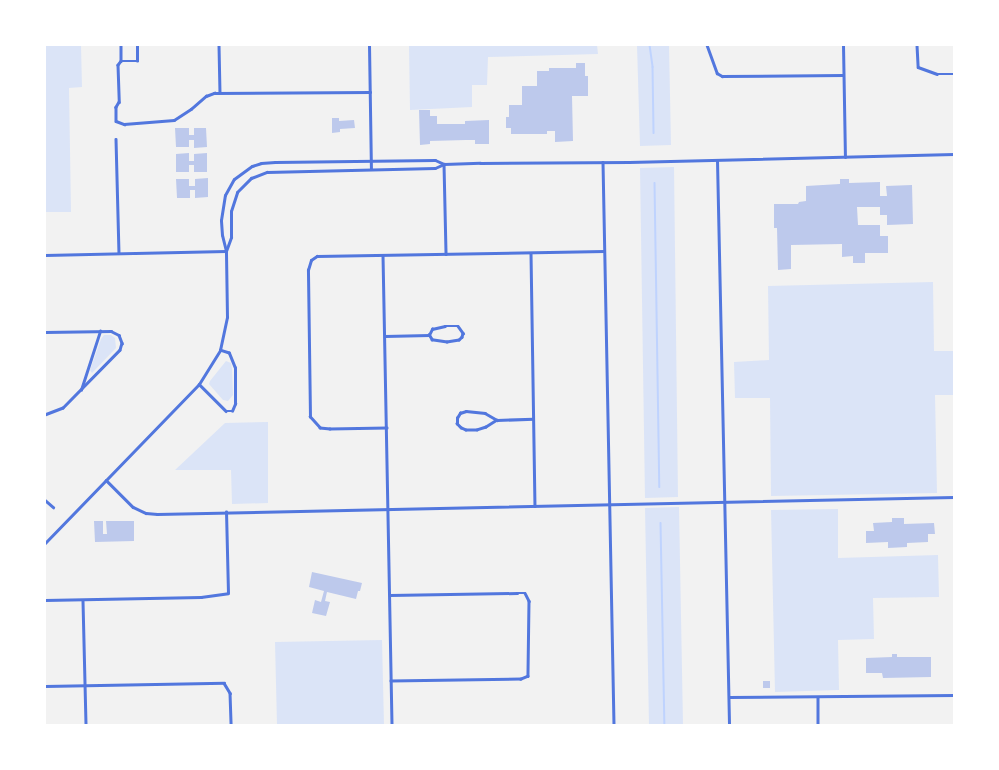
<!DOCTYPE html>
<style>
body{margin:0}
#map{position:relative;width:999px;height:770px;overflow:hidden;background:#f2f2f2;font-family:"Sofia Sans Condensed",sans-serif}
div>[style]{position:absolute}
.green>*{inset:0;background:#dbe4f7}
.stream>*{height:1.5px;margin:-0.75px;padding:0 0.75px;transform-origin:0.75px;border-radius:0.75px;background:#bfd3fe}
.building>*{inset:0;background:#bdc9ec}
.minor>*{height:2.5px;margin:-1.25px;padding:0 1.25px;transform-origin:1.25px;border-radius:1.25px;background:#5277de}
.tertiary>*{height:3px;margin:-1.5px;padding:0 1.5px;transform-origin:1.5px;border-radius:1.5px;background:#5277de}
span{translate:-50% -50%;white-space:nowrap;text-align:center;line-height:1.15;-webkit-text-stroke:3.5px #fff;paint-order:stroke}
.frame{position:absolute;inset:0;border:46px solid #fff;pointer-events:none}
</style>
<div id="map">
<div class="green">
<div style="clip-path:polygon(45px 45px,81px 45px,82px 87px,69px 88px,71px 212px,45px 212px)"></div>
<div style="clip-path:polygon(409px 45px,597px 45px,598px 54px,488px 57px,487px 85px,472px 85px,472px 107px,410px 110px)"></div>
<div style="clip-path:polygon(637px 45px,669px 45px,671px 145px,640px 146px)"></div>
<div style="clip-path:polygon(674px 167px,678px 497px,645px 498px,640px 168px)"></div>
<div style="clip-path:polygon(933px 282px,934px 351px,954px 351px,954px 395px,935px 395px,937px 493px,771px 496px,770px 398px,735px 398px,734px 362px,769px 360px,768px 286px)"></div>
<div style="clip-path:polygon(104px 335px,111px 335px,115px 338px,116px 348px,92px 373px,90px 370px,101px 339px)"></div>
<div style="clip-path:polygon(226px 361px,231px 363px,232px 369px,233px 395px,228px 401px,223px 400px,209px 384px,210px 381px)"></div>
<div style="clip-path:polygon(268px 422px,268px 503px,232px 504px,231px 470px,175px 470px,225px 423px)"></div>
<div style="clip-path:polygon(679px 507px,683px 725px,649px 725px,645px 508px)"></div>
<div style="clip-path:polygon(838px 509px,838px 558px,938px 555px,939px 597px,873px 598px,874px 639px,838px 640px,839px 690px,775px 692px,771px 510px)"></div>
<div style="clip-path:polygon(382px 640px,384px 725px,277px 725px,275px 642px)"></div>
</div>
<div class="stream">
<div style="left:650px;top:45px;width:22px;rotate:82deg"></div>
<div style="left:653px;top:67px;width:66px;rotate:89.1deg"></div>
<div style="left:655px;top:183px;width:304px;rotate:89.1deg"></div>
<div style="left:661px;top:523px;width:202px;rotate:88.9deg"></div>
</div>
<div class="building">
<div style="clip-path:polygon(576px 63px,585px 63px,585px 76px,588px 76px,588px 96px,572px 96px,573px 141px,555px 142px,555px 131px,547px 131px,547px 134px,511px 134px,511px 128px,506px 128px,506px 117px,509px 117px,509px 105px,522px 105px,522px 86px,537px 86px,537px 71px,549px 71px,549px 68px,576px 68px)"></div>
<div style="clip-path:polygon(419px 110px,430px 110px,430px 116px,437px 116px,437px 124px,465px 124px,465px 121px,489px 120px,489px 144px,475px 144px,475px 140px,466px 140px,430px 141px,430px 144px,420px 145px)"></div>
<div style="clip-path:polygon(332px 118px,339px 118px,339px 121px,354px 120px,355px 128px,340px 129px,340px 132px,332px 133px)"></div>
<div style="clip-path:polygon(175px 128px,189px 128px,189px 135px,194px 135px,194px 128px,206px 128px,207px 147px,194px 148px,194px 140px,189px 140px,189px 147px,176px 147px)"></div>
<div style="clip-path:polygon(189px 153px,189px 161px,194px 161px,194px 154px,207px 153px,207px 172px,194px 172px,194px 165px,189px 165px,189px 172px,176px 172px,176px 154px)"></div>
<div style="clip-path:polygon(208px 178px,208px 197px,195px 198px,195px 190px,190px 190px,190px 198px,177px 198px,176px 179px,189px 179px,189px 186px,195px 186px,195px 179px)"></div>
<div style="clip-path:polygon(840px 179px,849px 179px,849px 183px,880px 182px,880px 196px,887px 196px,886px 186px,912px 185px,913px 224px,887px 225px,887px 215px,880px 215px,880px 207px,857px 207px,858px 225px,880px 225px,880px 236px,888px 236px,888px 253px,865px 253px,865px 263px,853px 263px,853px 256px,842px 257px,842px 244px,791px 245px,791px 269px,778px 270px,777px 228px,774px 228px,774px 204px,798px 204px,799px 202px,806px 201px,806px 186px,840px 184px)"></div>
<div style="clip-path:polygon(892px 518px,904px 518px,904px 524px,934px 523px,935px 534px,928px 534px,928px 542px,907px 543px,907px 547px,888px 548px,888px 542px,866px 543px,866px 531px,874px 531px,873px 523px,892px 522px)"></div>
<div style="clip-path:polygon(94px 521px,103px 521px,103px 534px,107px 534px,106px 521px,134px 521px,134px 541px,95px 542px)"></div>
<div style="clip-path:polygon(312px 572px,362px 583px,360px 591px,358px 591px,356px 599px,327px 592px,325px 601px,330px 602px,326px 616px,312px 613px,315px 600px,321px 602px,324px 591px,309px 587px)"></div>
<div style="clip-path:polygon(892px 654px,897px 654px,897px 657px,931px 657px,931px 677px,883px 678px,882px 673px,866px 673px,866px 658px,892px 657px)"></div>
<div style="clip-path:polygon(763px 681px,770px 681px,770px 688px,763px 688px)"></div>
</div>
<div class="minor">
<div style="left:121px;top:45px;width:16px;rotate:90deg"></div>
<div style="left:121px;top:61px;width:5px;rotate:127deg"></div>
<div style="left:118px;top:65px;width:37px;rotate:88deg"></div>
<div style="left:119px;top:102px;width:6px;rotate:121deg"></div>
<div style="left:116px;top:107px;width:14px;rotate:90deg"></div>
<div style="left:116px;top:121px;width:9px;rotate:21deg"></div>
<div style="left:124px;top:124px;width:50px;rotate:-4.6deg"></div>
<div style="left:174px;top:120px;width:20px;rotate:-33deg"></div>
<div style="left:191px;top:109px;width:20px;rotate:-41deg"></div>
<div style="left:206px;top:96px;width:9px;rotate:-21deg"></div>
<div style="left:214px;top:93px;width:156px;rotate:-0.4deg"></div>
<div style="left:219px;top:45px;width:47px;rotate:88.8deg"></div>
<div style="left:707px;top:45px;width:30px;rotate:70deg"></div>
<div style="left:717px;top:73px;width:6px;rotate:31deg"></div>
<div style="left:722px;top:76px;width:121px;rotate:-0.5deg"></div>
<div style="left:917px;top:45px;width:22px;rotate:87deg"></div>
<div style="left:918px;top:67px;width:20px;rotate:20deg"></div>
<div style="left:937px;top:74px;width:17px"></div>
<div style="left:121px;top:61px;width:16px"></div>
<div style="left:137px;top:61px;width:16px;rotate:-90deg"></div>
<div style="left:116px;top:139px;width:114px;rotate:88.5deg"></div>
<div style="left:603px;top:162px;width:563px;rotate:88.88deg"></div>
<div style="left:444px;top:164px;width:90px;rotate:88.7deg"></div>
<div style="left:531px;top:253px;width:253px;rotate:89.1deg"></div>
<div style="left:383px;top:255px;width:470px;rotate:88.9deg"></div>
<div style="left:445px;top:326px;width:13px"></div>
<div style="left:458px;top:326px;width:9px;rotate:54deg"></div>
<div style="left:463px;top:333px;width:4px;rotate:104deg"></div>
<div style="left:462px;top:337px;width:4px;rotate:135deg"></div>
<div style="left:459px;top:340px;width:12px;rotate:171deg"></div>
<div style="left:447px;top:342px;width:15px;rotate:-172deg"></div>
<div style="left:432px;top:340px;width:6px;rotate:-121deg"></div>
<div style="left:429px;top:335px;width:7px;rotate:-63deg"></div>
<div style="left:432px;top:329px;width:13px;rotate:-13deg"></div>
<div style="left:45px;top:332px;width:66px;rotate:-0.9deg"></div>
<div style="left:111px;top:331px;width:9px;rotate:27deg"></div>
<div style="left:119px;top:335px;width:9px;rotate:69deg"></div>
<div style="left:122px;top:343px;width:7px;rotate:106deg"></div>
<div style="left:120px;top:350px;width:81px;rotate:134.5deg"></div>
<div style="left:63px;top:408px;width:19px;rotate:159deg"></div>
<div style="left:385px;top:336px;width:44px;rotate:-1.3deg"></div>
<div style="left:199px;top:384px;width:38px;rotate:45deg"></div>
<div style="left:226px;top:411px;width:6px"></div>
<div style="left:232px;top:411px;width:8px;rotate:-67deg"></div>
<div style="left:235px;top:404px;width:36px;rotate:-90deg"></div>
<div style="left:235px;top:368px;width:16px;rotate:-112deg"></div>
<div style="left:229px;top:353px;width:9px;rotate:-162deg"></div>
<div style="left:81px;top:390px;width:62px;rotate:-72.1deg"></div>
<div style="left:497px;top:420px;width:13px;rotate:148deg"></div>
<div style="left:486px;top:427px;width:9px;rotate:162deg"></div>
<div style="left:477px;top:430px;width:11px;rotate:180deg"></div>
<div style="left:466px;top:430px;width:5px;rotate:-158deg"></div>
<div style="left:461px;top:428px;width:6px;rotate:-135deg"></div>
<div style="left:457px;top:424px;width:6px;rotate:-90deg"></div>
<div style="left:457px;top:418px;width:6px;rotate:-59deg"></div>
<div style="left:460px;top:413px;width:6px;rotate:-18deg"></div>
<div style="left:466px;top:411px;width:19px;rotate:6deg"></div>
<div style="left:485px;top:413px;width:14px;rotate:30deg"></div>
<div style="left:497px;top:420px;width:36px;rotate:-2deg"></div>
<div style="left:387px;top:428px;width:57px;rotate:179deg"></div>
<div style="left:330px;top:429px;width:10px;rotate:-174deg"></div>
<div style="left:320px;top:428px;width:15px;rotate:-132deg"></div>
<div style="left:310px;top:417px;width:147px;rotate:-90.8deg"></div>
<div style="left:308px;top:270px;width:10px;rotate:-73deg"></div>
<div style="left:311px;top:260px;width:7px;rotate:-34deg"></div>
<div style="left:317px;top:256px;width:287px;rotate:-1deg"></div>
<div style="left:106px;top:480px;width:38px;rotate:45deg"></div>
<div style="left:133px;top:507px;width:14px;rotate:25deg"></div>
<div style="left:146px;top:513px;width:11px;rotate:5deg"></div>
<div style="left:157px;top:514px;width:797px;rotate:-1.22deg"></div>
<div style="left:45px;top:500px;width:11px;rotate:41deg"></div>
<div style="left:390px;top:595px;width:127px;rotate:-0.9deg"></div>
<div style="left:517px;top:593px;width:8px"></div>
<div style="left:525px;top:593px;width:9px;rotate:63deg"></div>
<div style="left:529px;top:601px;width:75px;rotate:90.8deg"></div>
<div style="left:528px;top:676px;width:8px;rotate:157deg"></div>
<div style="left:521px;top:679px;width:130px;rotate:179.1deg"></div>
<div style="left:45px;top:600px;width:156px;rotate:-1.1deg"></div>
<div style="left:201px;top:597px;width:27px;rotate:-8deg"></div>
<div style="left:228px;top:593px;width:81px;rotate:-91.4deg"></div>
<div style="left:83px;top:601px;width:124px;rotate:88.6deg"></div>
<div style="left:45px;top:686px;width:179px;rotate:-1deg"></div>
<div style="left:224px;top:683px;width:12px;rotate:59deg"></div>
<div style="left:230px;top:693px;width:32px;rotate:88deg"></div>
<div style="left:729px;top:697px;width:225px;rotate:-0.5deg"></div>
<div style="left:818px;top:697px;width:28px;rotate:90deg"></div>
</div>
<div class="tertiary">
<div style="left:369px;top:45px;width:124px;rotate:89.1deg"></div>
<div style="left:843px;top:45px;width:112px;rotate:89deg"></div>
<div style="left:717px;top:160px;width:565px;rotate:88.78deg"></div>
<div style="left:226px;top:251px;width:15px;rotate:-70deg"></div>
<div style="left:231px;top:237px;width:26px;rotate:-90deg"></div>
<div style="left:231px;top:211px;width:20px;rotate:-72deg"></div>
<div style="left:237px;top:192px;width:20px;rotate:-45deg"></div>
<div style="left:251px;top:178px;width:17px;rotate:-21deg"></div>
<div style="left:267px;top:172px;width:168px;rotate:-1.4deg"></div>
<div style="left:435px;top:168px;width:10px;rotate:-24deg"></div>
<div style="left:444px;top:164px;width:36px;rotate:-2deg"></div>
<div style="left:480px;top:163px;width:149px;rotate:-0.4deg"></div>
<div style="left:629px;top:162px;width:325px;rotate:-1.4deg"></div>
<div style="left:45px;top:255px;width:181px;rotate:-1.3deg"></div>
<div style="left:45px;top:543px;width:221px;rotate:-45.9deg"></div>
<div style="left:199px;top:384px;width:40px;rotate:-58deg"></div>
<div style="left:220px;top:350px;width:34px;rotate:-78deg"></div>
<div style="left:227px;top:317px;width:66px;rotate:-90.9deg"></div>
<div style="left:226px;top:251px;width:16px;rotate:-104deg"></div>
<div style="left:222px;top:235px;width:15px;rotate:-94deg"></div>
<div style="left:221px;top:220px;width:25px;rotate:-81deg"></div>
<div style="left:225px;top:195px;width:18px;rotate:-61deg"></div>
<div style="left:234px;top:179px;width:22px;rotate:-36deg"></div>
<div style="left:252px;top:166px;width:9px;rotate:-18deg"></div>
<div style="left:261px;top:163px;width:14px;rotate:-4deg"></div>
<div style="left:275px;top:162px;width:160px;rotate:-0.7deg"></div>
<div style="left:435px;top:160px;width:10px;rotate:24deg"></div>
</div>
<div class="frame"></div>
</div>
